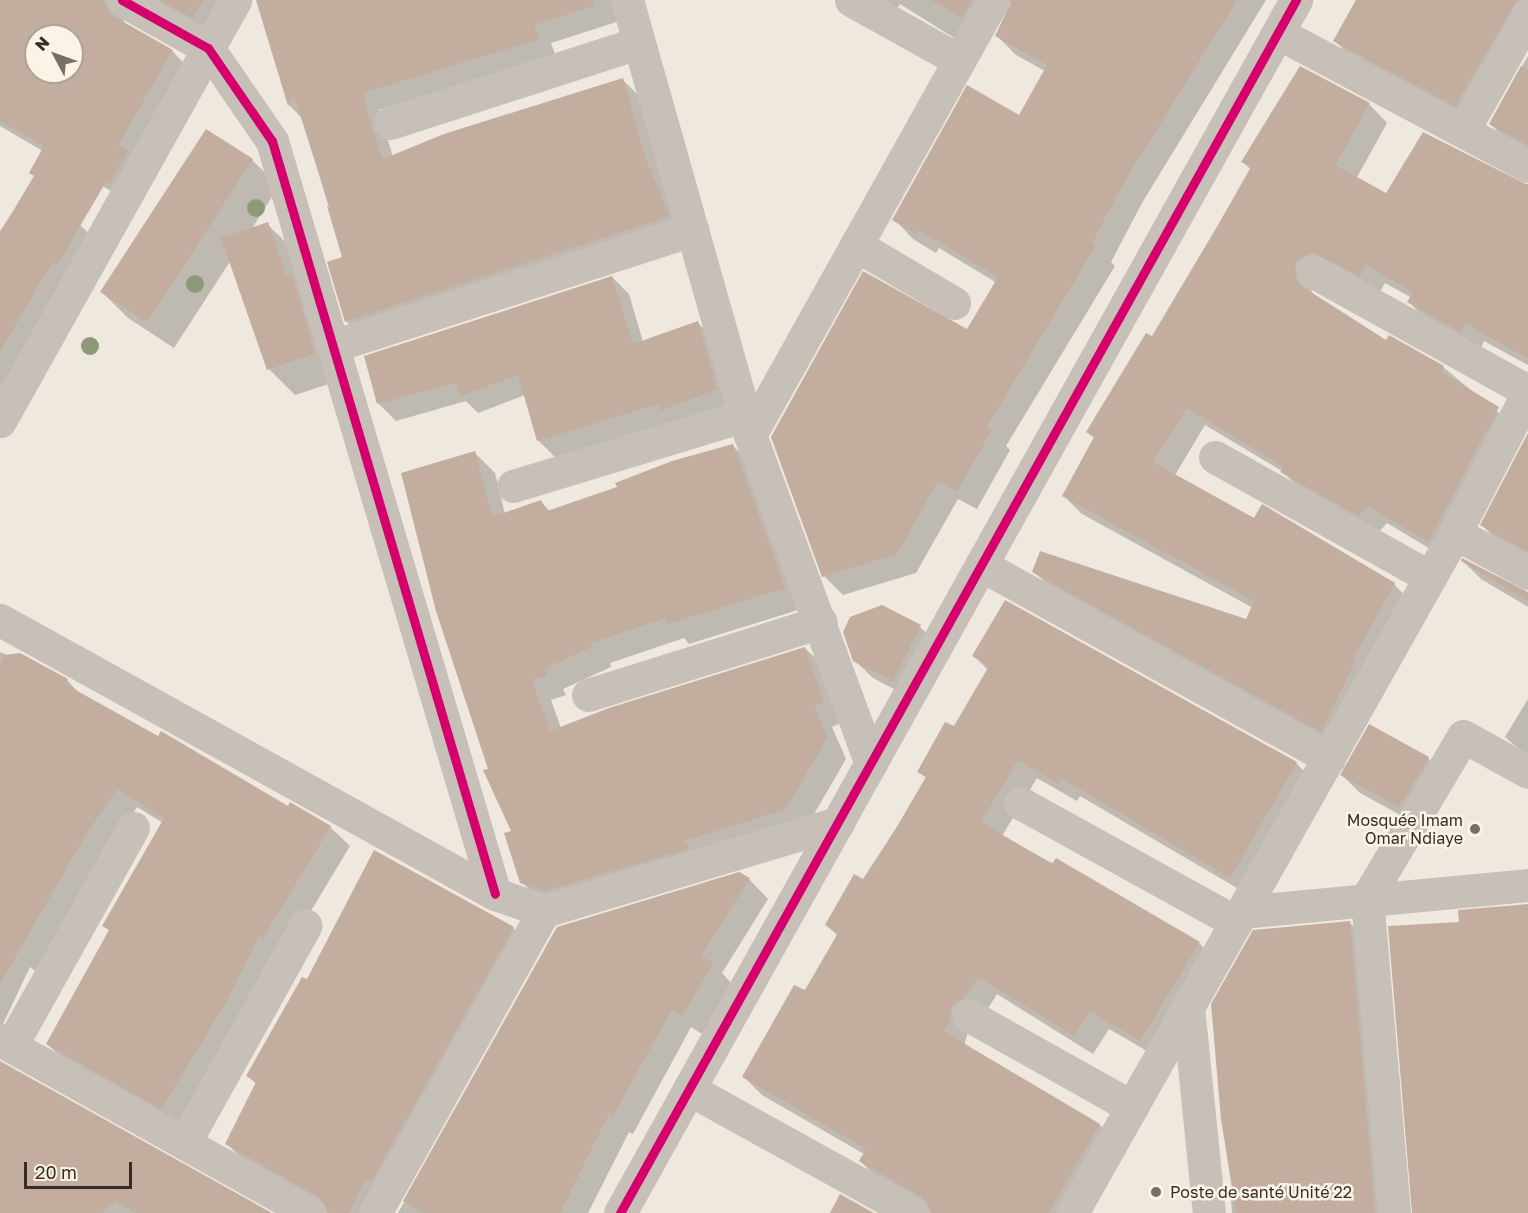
<!DOCTYPE html>
<meta charset="utf-8">
<style>
body{margin:0}
#map{position:relative;width:1528px;height:1213px;overflow:hidden;background:#eee8de;font-family:"Golos Text",sans-serif}
div>[style]{position:absolute}
.shadow>*{inset:0;background:#0003}
.building>*{inset:0;background:#c3ad9e}
.minor>*{height:33px;margin:-16.5px;padding:0 16.5px;transform-origin:16.5px;border-radius:16.5px;background:#c6c0b8}
.cycleway>*{height:9px;margin:-4.5px;padding:0 4.5px;transform-origin:4.5px;border-radius:4.5px;background:#d6006c}
.trees>*{width:18px;height:18px;margin:-9px;border-radius:50%;background:#8e9979}
.dots>*{width:16px;height:16px;translate:-50% -50%;box-sizing:border-box;border:3px solid #fbf3e5;border-radius:50%}
span{translate:-50% -50%;white-space:nowrap;text-align:center;line-height:1.15;-webkit-text-stroke:5px #fbf3e5;paint-order:stroke}
.poi-label{font-size:16px;color:#372d26}
.right{translate:-100% -50%;text-align:right}
.left{translate:0 -50%;text-align:left}
.north{position:absolute;left:24px;top:24px;width:60px;height:60px;box-sizing:border-box;background:#fbf3e5;border:2px solid #ada499;border-radius:50%;rotate:311deg;font-size:16px;font-weight:700;line-height:24px;text-align:center;color:#372d26}
.north::after{content:'';display:block;margin:auto;width:21px;height:27px;background:#776e66;clip-path:polygon(50% 0,100% 100%,50% 72%,0 100%)}
.scale{position:absolute;left:24px;top:1162px;width:108px;height:27px;box-sizing:border-box;border:3px solid #372d26;border-top:0;padding-left:8px;font-size:18px;line-height:21px;white-space:nowrap;color:#372d26;-webkit-text-stroke:4px #fbf3e5;paint-order:stroke}
</style>
<div id="map">
<div class="shadow">
<div style="clip-path:polygon(evenodd,0 0,231px 0,211px 35px,123px 10px,124px 24px,172px 51px,191px 70px,128px 201px,0 126px,0 0,36px 36px,72px 36px,72px 72px,36px 72px,36px 36px)"></div>
<div style="clip-path:polygon(257px 0,627px 0,626px 19px,551px 43px,556px 57px,379px 110px,393px 157px,622px 79px,640px 97px,685px 234px,364px 339px,347px 322px,329px 263px,344px 258px,302px 118px,289px 105px)"></div>
<div style="clip-path:polygon(869px 0,1266px 0,1142px 203px,1111px 262px,1115px 266px,1006px 446px,1010px 450px,977px 509px,958px 499px,916px 573px,843px 595px,824px 576px,997px 283px,939px 248px,936px 253px,913px 239px,894px 219px,1020px 117px,1045px 71px,1016px 55px,996px 35px,1012px 3px,1002px 3px,959px 41px,900px 4px,896px 11px)"></div>
<div style="clip-path:polygon(1356px 0,1528px 0,1474px 124px,1353px 59px,1335px 41px)"></div>
<div style="clip-path:polygon(1528px 56px,1528px 152px,1509px 142px,1490px 124px)"></div>
<div style="clip-path:polygon(1369px 104px,1387px 123px,1356px 179px,1387px 195px,1528px 184px,1528px 365px,1484px 341px,1480px 350px,1427px 321px,1409px 302px,1412px 298px,1385px 283px,1379px 294px,1314px 280px,1311px 290px,1314px 296px,1386px 342px,1443px 367px,1516px 427px,1447px 559px,1387px 523px,1378px 533px,1301px 490px,1282px 471px,1205px 425px,1175px 475px,1254px 520px,1394px 584px,1412px 603px,1340px 750px,1053px 590px,1034px 572px,1247px 621px,1253px 608px,1082px 514px,1063px 495px,1095px 439px,1088px 432px,1152px 338px,1251px 170px,1243px 162px)"></div>
<div style="clip-path:polygon(207px 131px,252px 160px,279px 186px,251px 230px,267px 224px,294px 250px,341px 380px,295px 395px,269px 369px,231px 260px,174px 348px,128px 318px,102px 292px)"></div>
<div style="clip-path:polygon(24px 195px,80px 225px,99px 243px,0 413px,0 231px)"></div>
<div style="clip-path:polygon(612px 277px,629px 294px,643px 342px,697px 322px,714px 339px,733px 406px,555px 457px,538px 440px,525px 395px,478px 413px,466px 401px,396px 421px,379px 404px,366px 357px)"></div>
<div style="clip-path:polygon(1528px 436px,1528px 559px,1500px 544px,1482px 525px)"></div>
<div style="clip-path:polygon(733px 446px,753px 466px,804px 608px,689px 644px,684px 638px,610px 663px,611px 667px,563px 689px,566px 695px,551px 700px,561px 728px,805px 648px,825px 668px,843px 722px,832px 727px,846px 759px,806px 828px,542px 903px,522px 882px,513px 832px,490px 769px,475px 453px,495px 473px,505px 514px,540px 501px,550px 511px)"></div>
<div style="clip-path:polygon(1463px 561px,1528px 593px,1528px 607px,1481px 579px)"></div>
<div style="clip-path:polygon(882px 607px,920px 627px,938px 644px,911px 698px,873px 678px,854px 660px)"></div>
<div style="clip-path:polygon(0 652px,67px 680px,81px 695px,288px 808px,330px 827px,350px 846px,181px 1127px,67px 1063px,47px 1044px,110px 932px,104px 925px,163px 823px,137px 807px,37px 972px,30px 967px,0 1030px)"></div>
<div style="clip-path:polygon(974px 656px,1296px 763px,1314px 781px,1249px 895px,1080px 796px,1077px 801px,1037px 778px,1002px 836px,1199px 943px,1217px 961px,1159px 1058px,1109px 1029px,1093px 1054px,997px 994px,984px 1015px,970px 1024px,964px 1046px,1100px 1125px,1118px 1144px,1077px 1213px,931px 1213px,879px 1180px,860px 1161px,864px 1154px,762px 1095px,744px 1077px,805px 992px,838px 936px,826px 925px,863px 881px,927px 779px,919px 771px,955px 728px,988px 670px)"></div>
<div style="clip-path:polygon(1528px 699px,1528px 757px,1505px 737px)"></div>
<div style="clip-path:polygon(1428px 758px,1446px 776px,1417px 824px,1360px 793px,1342px 775px)"></div>
<div style="clip-path:polygon(749px 879px,768px 899px,722px 973px,732px 984px,702px 1034px,691px 1027px,633px 1134px,629px 1132px,588px 1213px,398px 1213px,558px 928px)"></div>
<div style="clip-path:polygon(1349px 922px,1366px 939px,1390px 1213px,1232px 1213px,1231px 1199px,1236px 1198px)"></div>
<div style="clip-path:polygon(513px 928px,532px 948px,383px 1213px,327px 1213px,246px 1163px,227px 1144px,256px 1084px,248px 1076px,308px 981px)"></div>
<div style="clip-path:polygon(0 1063px,269px 1213px,0 1213px)"></div>
</div>
<div class="building">
<div style="clip-path:polygon(evenodd,0 0,103px 0,113px 16px,173px 50px,118px 145px,128px 151px,109px 184px,106px 182px,57px 265px,52px 262px,0 352px,0 233px,34px 176px,29px 173px,44px 146px,0 121px,0 0,36px 36px,72px 36px,72px 72px,36px 72px,36px 36px)"></div>
<div style="clip-path:polygon(160px 0,203px 0,192px 18px)"></div>
<div style="clip-path:polygon(256px 0,593px 0,594px 6px,534px 25px,539px 39px,363px 93px,372px 129px,383px 159px,444px 134px,623px 78px,644px 154px,669px 216px,345px 322px,327px 262px,342px 257px,327px 206px,330px 208px,294px 96px,288px 106px)"></div>
<div style="clip-path:polygon(931px 0,972px 0,962px 17px)"></div>
<div style="clip-path:polygon(1012px 0,1237px 0,1123px 184px,1092px 243px,1096px 245px,986px 428px,992px 430px,957px 491px,938px 481px,897px 554px,822px 577px,771px 437px,863px 271px,967px 329px,998px 277px,919px 230px,916px 234px,892px 220px,967px 85px,1019px 115px,1047px 65px,995px 36px)"></div>
<div style="clip-path:polygon(1356px 0,1517px 0,1455px 106px,1333px 41px)"></div>
<div style="clip-path:polygon(1300px 66px,1370px 103px,1335px 165px,1386px 193px,1423px 132px,1528px 185px,1528px 359px,1466px 323px,1461px 332px,1407px 302px,1413px 292px,1366px 265px,1360px 276px,1312px 252px,1295px 262px,1296px 280px,1303px 287px,1386px 340px,1389px 335px,1444px 366px,1441px 372px,1499px 407px,1428px 542px,1368px 506px,1359px 516px,1280px 472px,1284px 467px,1187px 408px,1153px 462px,1254px 518px,1262px 504px,1395px 583px,1353px 659px,1356px 660px,1321px 732px,1032px 572px,1040px 551px,1246px 619px,1254px 601px,1062px 496px,1094px 437px,1086px 432px,1146px 333px,1152px 336px,1218px 225px,1251px 167px,1241px 162px)"></div>
<div style="clip-path:polygon(1521px 66px,1528px 70px,1528px 145px,1489px 124px)"></div>
<div style="clip-path:polygon(206px 129px,253px 159px,147px 322px,100px 292px)"></div>
<div style="clip-path:polygon(268px 222px,286px 276px,292px 274px,315px 353px,267px 370px,221px 238px)"></div>
<div style="clip-path:polygon(612px 276px,633px 344px,698px 321px,717px 389px,660px 411px,658px 404px,537px 441px,518px 375px,460px 396px,456px 383px,377px 404px,364px 356px)"></div>
<div style="clip-path:polygon(1528px 433px,1528px 552px,1480px 525px)"></div>
<div style="clip-path:polygon(733px 444px,785px 588px,667px 624px,665px 618px,591px 643px,592px 647px,544px 669px,547px 675px,532px 680px,550px 731px,609px 708px,805px 647px,824px 702px,814px 706px,827px 738px,786px 809px,681px 842px,691px 848px,544px 891px,520px 883px,504px 833px,511px 831px,483px 770px,488px 769px,436px 611px,401px 473px,475px 451px,492px 517px,541px 500px,547px 511px,617px 487px,615px 483px,672px 461px)"></div>
<div style="clip-path:polygon(1462px 558px,1528px 592px,1528px 601px,1461px 561px)"></div>
<div style="clip-path:polygon(1005px 600px,1297px 762px,1230px 878px,1061px 778px,1058px 784px,1018px 760px,981px 822px,1052px 864px,1056px 858px,1200px 942px,1140px 1041px,1090px 1011px,1074px 1036px,978px 977px,965px 997px,952px 1005px,950px 1020px,943px 1031px,1100px 1124px,1048px 1213px,932px 1213px,922px 1197px,859px 1161px,866px 1149px,742px 1077px,794px 985px,805px 990px,838px 933px,825px 925px,854px 874px,863px 879px,895px 830px,926px 777px,917px 772px,945px 722px,954px 726px,989px 666px,972px 656px)"></div>
<div style="clip-path:polygon(882px 605px,921px 625px,893px 681px,853px 661px,843px 632px,850px 617px)"></div>
<div style="clip-path:polygon(20px 653px,68px 679px,65px 684px,158px 736px,161px 731px,288px 806px,290px 802px,331px 826px,263px 938px,259px 936px,225px 1004px,161px 1109px,46px 1044px,109px 930px,102px 926px,164px 818px,117px 789px,85px 836px,0 984px,0 666px,5px 655px)"></div>
<div style="clip-path:polygon(1369px 724px,1429px 757px,1399px 807px,1340px 775px)"></div>
<div style="clip-path:polygon(374px 850px,514px 927px,371px 1182px,365px 1179px,349px 1213px,329px 1213px,319px 1197px,225px 1144px,256px 1082px,246px 1076px,302px 977px,307px 979px)"></div>
<div style="clip-path:polygon(739px 872px,750px 878px,701px 956px,714px 963px,682px 1015px,672px 1009px,613px 1116px,609px 1114px,560px 1213px,424px 1213px,403px 1201px,557px 927px)"></div>
<div style="clip-path:polygon(1528px 904px,1528px 1213px,1412px 1213px,1388px 926px,1459px 922px,1458px 910px)"></div>
<div style="clip-path:polygon(1350px 921px,1375px 1213px,1236px 1213px,1221px 1119px,1211px 1004px,1253px 930px)"></div>
<div style="clip-path:polygon(0 1061px,272px 1213px,137px 1213px,115px 1201px,113px 1205px,109px 1203px,103px 1213px,0 1213px)"></div>
<div style="clip-path:polygon(840px 1194px,874px 1213px,830px 1213px)"></div>
</div>
<div class="minor">
<div style="left:122px;top:0;width:98px;rotate:29.2deg"></div>
<div style="left:208px;top:48px;width:113px;rotate:55.5deg"></div>
<div style="left:272px;top:141px;width:785px;rotate:73.5deg"></div>
<div style="left:627px;top:0;width:452px;rotate:74.2deg"></div>
<div style="left:750px;top:435px;width:350px;rotate:69.8deg"></div>
<div style="left:851px;top:0;width:124px;rotate:29.1deg"></div>
<div style="left:1278px;top:33px;width:283px;rotate:28deg"></div>
<div style="left:390px;top:123px;width:260px;rotate:-17.9deg"></div>
<div style="left:1463px;top:131px;width:133px;rotate:-60.7deg"></div>
<div style="left:856px;top:245px;width:114px;rotate:30.6deg"></div>
<div style="left:1312px;top:271px;width:247px;rotate:29.1deg"></div>
<div style="left:333px;top:346px;width:378px;rotate:-17.9deg"></div>
<div style="left:0;top:421px;width:482px;rotate:-60.8deg"></div>
<div style="left:750px;top:435px;width:498px;rotate:-60.8deg"></div>
<div style="left:1215px;top:457px;width:246px;rotate:29.2deg"></div>
<div style="left:513px;top:486px;width:244px;rotate:-16.9deg"></div>
<div style="left:1455px;top:533px;width:83px;rotate:28.7deg"></div>
<div style="left:981px;top:565px;width:398px;rotate:29deg"></div>
<div style="left:0;top:620px;width:566px;rotate:28.97deg"></div>
<div style="left:495px;top:894px;width:52px;rotate:19.1deg"></div>
<div style="left:544px;top:911px;width:307px;rotate:-16.7deg"></div>
<div style="left:588px;top:695px;width:244px;rotate:-17.4deg"></div>
<div style="left:1020px;top:803px;width:247px;rotate:28.9deg"></div>
<div style="left:1242px;top:912px;width:287px;rotate:-5.4deg"></div>
<div style="left:1188px;top:1007px;width:207px;rotate:84.2deg"></div>
<div style="left:968px;top:1015px;width:188px;rotate:29.3deg"></div>
<div style="left:0;top:1040px;width:355px;rotate:29.2deg"></div>
<div style="left:11px;top:1046px;width:250px;rotate:-60.8deg"></div>
<div style="left:689px;top:1089px;width:256px;rotate:29deg"></div>
<div style="left:185px;top:1142px;width:248px;rotate:-60.9deg"></div>
<div style="left:375px;top:1213px;width:346px;rotate:-60.8deg"></div>
<div style="left:620px;top:1213px;width:1389px;rotate:-60.87deg"></div>
<div style="left:1072px;top:1213px;width:780px;rotate:-60.61deg"></div>
<div style="left:1455px;top:533px;width:159px;rotate:-62.6deg"></div>
<div style="left:1394px;top:1213px;width:316px;rotate:-94.9deg"></div>
<div style="left:1367px;top:898px;width:188px;rotate:-59.3deg"></div>
<div style="left:1463px;top:736px;width:74px;rotate:29deg"></div>
</div>
<div class="cycleway">
<div style="left:122px;top:0;width:98px;rotate:29.2deg"></div>
<div style="left:208px;top:48px;width:113px;rotate:55.5deg"></div>
<div style="left:272px;top:141px;width:785px;rotate:73.5deg"></div>
<div style="left:620px;top:1213px;width:1389px;rotate:-60.87deg"></div>
</div>
<div class="trees">
<div style="left:256px;top:208px"></div>
<div style="left:195px;top:284px"></div>
<div style="left:90px;top:346px"></div>
</div>
<div class="dots">
<div style="left:1475px;top:829px;background:#776e66"></div>
<div style="left:1156px;top:1192px;background:#776e66"></div>
</div>
<div class="poi-label">
<span class="right" style="left:1463px;top:829px">Mosquée Imam<br>Omar Ndiaye</span>
<span class="left" style="left:1170px;top:1192px">Poste de santé Unité 22</span>
</div>
<div class="north">N</div>
<div class="scale">20 m</div>
</div>
